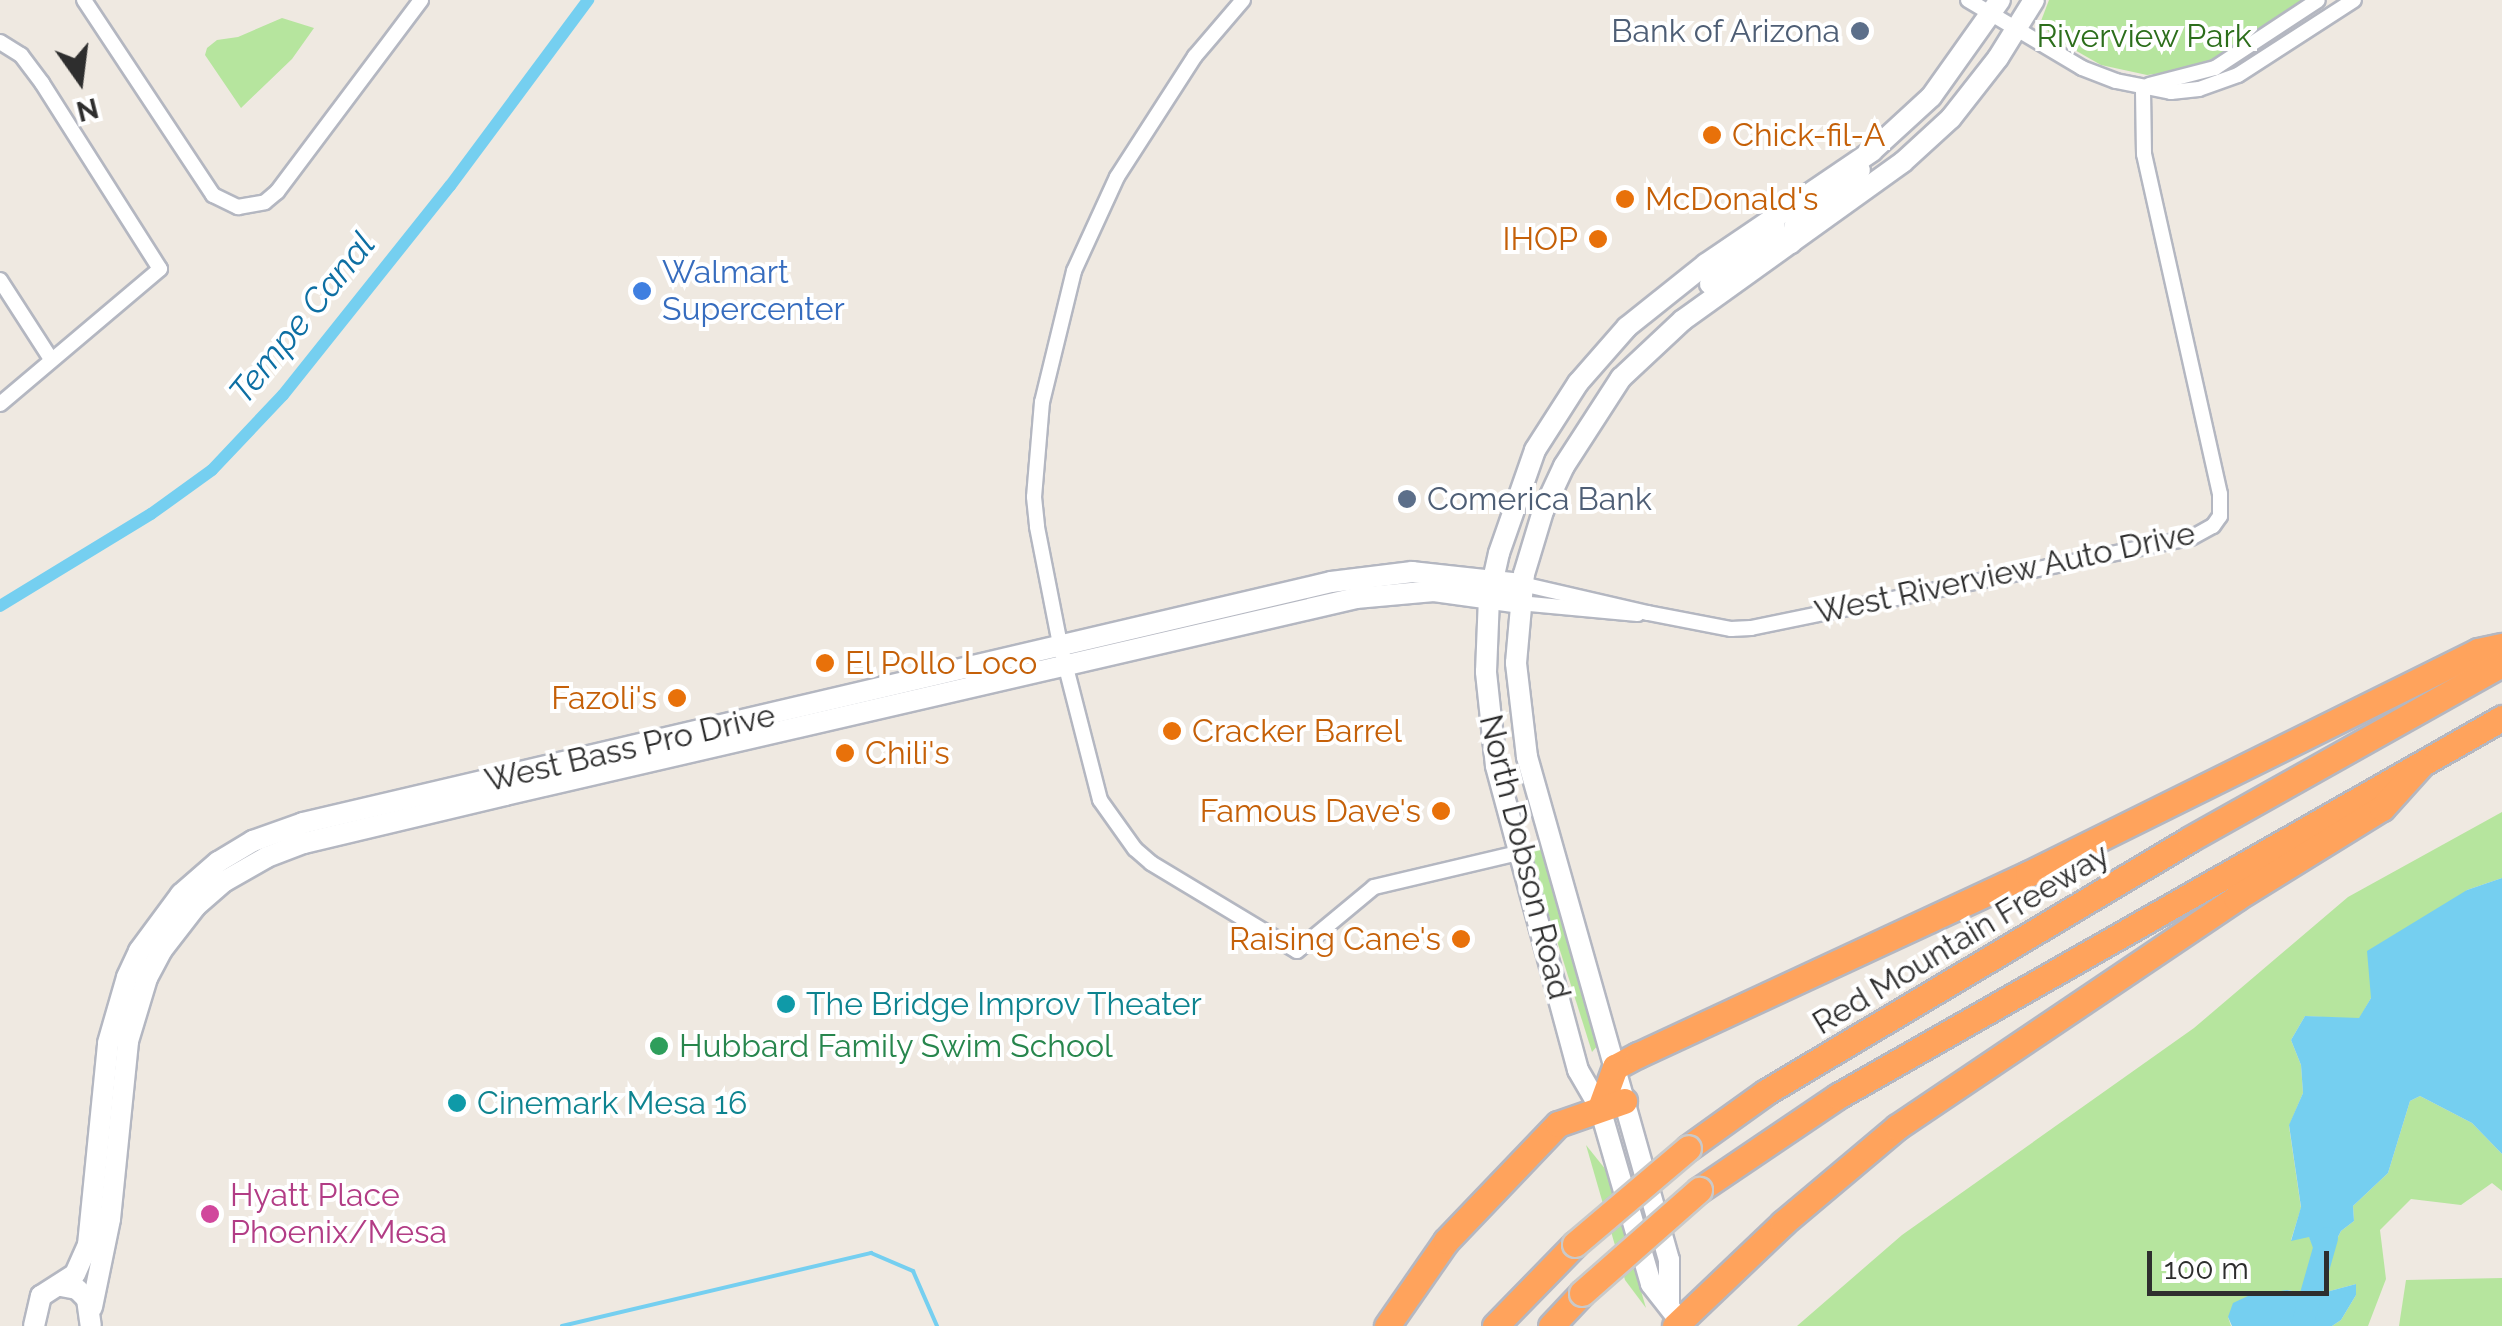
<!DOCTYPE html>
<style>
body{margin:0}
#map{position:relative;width:2502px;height:1326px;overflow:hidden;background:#efe9e1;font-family:Raleway,sans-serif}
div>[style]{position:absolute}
.green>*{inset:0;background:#b6e59e}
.water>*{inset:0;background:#75cff0}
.stream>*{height:4px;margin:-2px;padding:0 2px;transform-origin:2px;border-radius:2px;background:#75cff0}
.canal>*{height:12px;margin:-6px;padding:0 6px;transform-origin:6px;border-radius:6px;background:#75cff0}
.river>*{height:22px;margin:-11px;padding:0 11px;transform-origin:11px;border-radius:11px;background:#75cff0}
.roads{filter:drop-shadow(2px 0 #b4b7c1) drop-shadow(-2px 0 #b4b7c1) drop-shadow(0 2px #b4b7c1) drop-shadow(0 -2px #b4b7c1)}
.street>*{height:14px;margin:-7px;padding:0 7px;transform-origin:7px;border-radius:7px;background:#fff}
.secondary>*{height:20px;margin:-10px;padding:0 10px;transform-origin:10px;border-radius:10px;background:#fff}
.highway>*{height:25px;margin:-12.5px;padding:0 12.5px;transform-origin:12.5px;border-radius:12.5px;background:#ffa35c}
.bridges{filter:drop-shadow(2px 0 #c9c9c9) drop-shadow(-2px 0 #c9c9c9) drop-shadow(0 2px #c9c9c9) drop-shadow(0 -2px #c9c9c9)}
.highway-bridge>*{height:25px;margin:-12.5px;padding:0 12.5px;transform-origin:12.5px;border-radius:12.5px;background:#ffa35c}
.dots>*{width:28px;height:28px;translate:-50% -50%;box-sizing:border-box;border:5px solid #fff;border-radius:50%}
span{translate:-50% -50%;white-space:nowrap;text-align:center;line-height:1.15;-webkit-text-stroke:8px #fff;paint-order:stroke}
.service-label{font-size:32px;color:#4e5e75}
.right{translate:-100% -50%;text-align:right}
.left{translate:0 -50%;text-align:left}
.park-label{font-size:32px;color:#2c6e1b}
.food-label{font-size:32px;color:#c56008}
.shop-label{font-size:32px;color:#366cbe}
.street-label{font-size:32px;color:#2e2e2e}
.culture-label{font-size:32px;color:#0d838f}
.leisure-label{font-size:32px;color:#27864d}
.hotel-label{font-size:32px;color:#b23c85}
.water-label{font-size:35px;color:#0d6fa3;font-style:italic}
.north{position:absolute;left:30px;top:30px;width:100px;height:100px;-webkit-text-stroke:8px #fff;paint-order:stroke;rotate:166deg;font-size:28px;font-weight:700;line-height:40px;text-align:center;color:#2e2e2e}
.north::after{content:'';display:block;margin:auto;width:35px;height:45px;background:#2e2e2e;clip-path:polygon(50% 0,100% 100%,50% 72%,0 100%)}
.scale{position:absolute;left:2147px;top:1251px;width:182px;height:45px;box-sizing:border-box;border:5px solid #2e2e2e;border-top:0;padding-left:12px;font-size:30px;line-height:35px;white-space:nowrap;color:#2e2e2e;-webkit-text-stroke:8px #fff;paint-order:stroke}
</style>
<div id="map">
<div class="green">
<div style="clip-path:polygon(2049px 0,2308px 0,2220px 59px,2200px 68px,2147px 75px,2101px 65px,2052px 37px,2041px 21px)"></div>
<div style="clip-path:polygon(282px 18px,314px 28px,292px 59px,241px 108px,205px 55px,207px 48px,217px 40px,238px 37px)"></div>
<div style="clip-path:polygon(2502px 812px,2502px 878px,2467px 890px,2371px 998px,2359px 1019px,2305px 1016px,2291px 1040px,2301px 1065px,2303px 1093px,2289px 1126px,2301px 1208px,2291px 1240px,2309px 1236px,2322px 1269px,2341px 1231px,2354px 1221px,2353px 1206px,2388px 1173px,2410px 1101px,2420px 1096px,2472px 1123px,2502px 1154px,2502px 1191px,2492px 1183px,2461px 1205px,2411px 1199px,2380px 1230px,2386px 1279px,2368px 1326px,2332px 1326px,2341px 1320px,2356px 1295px,2356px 1284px,2315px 1295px,2287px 1290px,2228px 1317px,2231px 1326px,1797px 1326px,1902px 1235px,2194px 1028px,2348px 897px)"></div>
<div style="clip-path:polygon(1541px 846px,1599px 1044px,1592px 1052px,1528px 849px)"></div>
<div style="clip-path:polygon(1586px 1145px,1606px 1170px,1646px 1308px,1625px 1280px)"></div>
<div style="clip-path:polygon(2502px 1278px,2502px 1326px,2399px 1326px,2406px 1280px)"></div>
</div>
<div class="water">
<div style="clip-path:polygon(2502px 878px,2502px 1154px,2472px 1123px,2420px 1096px,2410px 1101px,2388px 1173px,2353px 1206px,2354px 1221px,2341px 1231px,2321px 1270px,2309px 1237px,2291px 1241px,2301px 1207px,2289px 1125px,2303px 1093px,2301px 1065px,2291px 1040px,2305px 1016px,2359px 1018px,2371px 998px,2367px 951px,2467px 890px)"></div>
<div style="clip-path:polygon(2356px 1284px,2356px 1295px,2341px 1320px,2332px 1326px,2232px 1326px,2228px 1317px,2233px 1303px,2248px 1296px,2287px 1290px,2315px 1295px)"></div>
</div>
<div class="stream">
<div style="left:562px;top:1326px;width:318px;rotate:-13.3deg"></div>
<div style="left:871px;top:1253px;width:46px;rotate:23.2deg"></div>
<div style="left:913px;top:1271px;width:60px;rotate:66.4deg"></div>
</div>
<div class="canal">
<div style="left:0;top:606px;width:177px;rotate:-31.4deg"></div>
<div style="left:151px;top:514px;width:75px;rotate:-35.8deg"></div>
<div style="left:212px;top:470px;width:103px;rotate:-46.6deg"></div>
<div style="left:283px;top:395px;width:268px;rotate:-51.4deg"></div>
<div style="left:450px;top:186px;width:232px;rotate:-53.4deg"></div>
</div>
<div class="river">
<div style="left:2302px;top:1326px;width:91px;rotate:-74.1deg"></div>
</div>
<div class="roads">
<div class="street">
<div style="left:84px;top:0;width:234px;rotate:56.5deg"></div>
<div style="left:213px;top:195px;width:28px;rotate:26deg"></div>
<div style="left:238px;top:207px;width:27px;rotate:-10deg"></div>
<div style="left:265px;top:202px;width:16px;rotate:-40deg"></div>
<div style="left:277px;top:192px;width:240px;rotate:-53.1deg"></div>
<div style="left:1243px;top:0;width:74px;rotate:130.6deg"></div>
<div style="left:1195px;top:56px;width:144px;rotate:122.8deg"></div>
<div style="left:1117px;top:177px;width:103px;rotate:114.6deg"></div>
<div style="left:1074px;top:271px;width:135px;rotate:103.7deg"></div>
<div style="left:1042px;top:402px;width:95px;rotate:94.8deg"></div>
<div style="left:1034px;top:497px;width:30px;rotate:84deg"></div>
<div style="left:1037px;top:527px;width:119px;rotate:78.9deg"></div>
<div style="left:1060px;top:644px;width:161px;rotate:75.6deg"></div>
<div style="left:1100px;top:800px;width:60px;rotate:54.5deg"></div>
<div style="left:1135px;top:849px;width:21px;rotate:41deg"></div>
<div style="left:1151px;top:863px;width:170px;rotate:31.1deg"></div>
<div style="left:1297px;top:951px;width:100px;rotate:-39.7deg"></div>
<div style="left:1374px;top:887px;width:148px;rotate:-13.3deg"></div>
<div style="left:1968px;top:0;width:133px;rotate:30.8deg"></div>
<div style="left:2082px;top:68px;width:36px;rotate:21deg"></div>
<div style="left:2116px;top:81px;width:56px;rotate:11.3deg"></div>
<div style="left:2171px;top:92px;width:28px;rotate:-6deg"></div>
<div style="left:2199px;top:89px;width:41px;rotate:-19.7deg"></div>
<div style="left:2238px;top:75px;width:138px;rotate:-32.9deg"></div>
<div style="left:0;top:42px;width:25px;rotate:32deg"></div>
<div style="left:21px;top:55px;width:35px;rotate:53deg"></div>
<div style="left:42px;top:83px;width:220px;rotate:57.6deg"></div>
<div style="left:160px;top:269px;width:209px;rotate:139.8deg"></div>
<div style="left:2149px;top:85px;width:68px;rotate:-14.4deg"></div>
<div style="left:2215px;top:68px;width:123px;rotate:-33.4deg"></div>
<div style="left:0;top:280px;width:94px;rotate:57.2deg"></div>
<div style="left:1522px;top:584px;width:129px;rotate:13deg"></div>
<div style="left:1648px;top:613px;width:85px;rotate:10.9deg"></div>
<div style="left:1731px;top:629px;width:20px;rotate:-3deg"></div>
<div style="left:1751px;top:628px;width:449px;rotate:-11.6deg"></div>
<div style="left:2191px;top:538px;width:25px;rotate:-29deg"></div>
<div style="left:2213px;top:526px;width:12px;rotate:-55deg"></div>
<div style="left:2220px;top:516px;width:22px;rotate:-90deg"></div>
<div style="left:2220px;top:494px;width:348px;rotate:-102.6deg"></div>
<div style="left:2144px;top:154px;width:67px;rotate:-90.9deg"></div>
<div style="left:1519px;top:603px;width:119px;rotate:5.3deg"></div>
</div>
<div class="secondary">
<div style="left:1791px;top:243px;width:24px;rotate:-78deg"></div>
<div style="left:1796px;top:220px;width:70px;rotate:-35.1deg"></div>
<div style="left:1853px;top:180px;width:12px;rotate:-55deg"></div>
<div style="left:1710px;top:284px;width:81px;rotate:-37.4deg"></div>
<div style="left:1774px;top:235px;width:19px;rotate:-87deg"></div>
<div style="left:61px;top:1286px;width:16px;rotate:11deg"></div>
<div style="left:77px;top:1289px;width:14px;rotate:45deg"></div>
<div style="left:87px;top:1299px;width:27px;rotate:82deg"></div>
<div style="left:1669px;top:1306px;width:46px;rotate:-90deg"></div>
<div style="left:1669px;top:1260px;width:523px;rotate:-105.76deg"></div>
<div style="left:1527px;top:757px;width:95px;rotate:-96.7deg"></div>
<div style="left:1516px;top:663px;width:89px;rotate:-84.9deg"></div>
<div style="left:1524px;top:574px;width:66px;rotate:-73.2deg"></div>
<div style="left:1543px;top:511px;width:50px;rotate:-65deg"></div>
<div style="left:1564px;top:466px;width:105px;rotate:-57.1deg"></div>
<div style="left:1621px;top:378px;width:85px;rotate:-43.1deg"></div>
<div style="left:1683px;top:320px;width:271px;rotate:-35.7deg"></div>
<div style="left:1903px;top:162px;width:65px;rotate:-42.5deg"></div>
<div style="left:1951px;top:118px;width:76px;rotate:-51.9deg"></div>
<div style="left:1998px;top:58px;width:68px;rotate:-58.2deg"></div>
<div style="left:92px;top:1307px;width:90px;rotate:-78.4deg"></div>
<div style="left:110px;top:1219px;width:179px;rotate:-84.2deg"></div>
<div style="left:128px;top:1041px;width:66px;rotate:-73.2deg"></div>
<div style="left:147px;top:978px;width:32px;rotate:-62deg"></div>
<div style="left:162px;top:950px;width:56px;rotate:-52.3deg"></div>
<div style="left:196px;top:906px;width:38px;rotate:-41deg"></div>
<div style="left:225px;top:881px;width:48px;rotate:-29.7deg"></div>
<div style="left:267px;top:857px;width:40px;rotate:-21deg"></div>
<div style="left:304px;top:843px;width:207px;rotate:-13.4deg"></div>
<div style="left:505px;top:795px;width:874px;rotate:-13.03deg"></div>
<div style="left:1356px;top:598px;width:78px;rotate:-5.1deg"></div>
<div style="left:1434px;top:591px;width:86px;rotate:8deg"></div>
<div style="left:1680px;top:1321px;width:47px;rotate:-128.1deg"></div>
<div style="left:1651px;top:1284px;width:183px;rotate:-106.2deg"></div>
<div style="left:1600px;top:1108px;width:44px;rotate:-120.1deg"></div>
<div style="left:1578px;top:1070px;width:315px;rotate:-105.1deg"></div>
<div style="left:1496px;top:766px;width:95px;rotate:-96.1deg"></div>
<div style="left:1486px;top:672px;width:74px;rotate:-87.7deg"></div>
<div style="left:1489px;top:598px;width:46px;rotate:-77.5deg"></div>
<div style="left:1499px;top:553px;width:109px;rotate:-70.7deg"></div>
<div style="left:1535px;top:450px;width:80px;rotate:-57.3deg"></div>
<div style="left:1578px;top:383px;width:74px;rotate:-48.8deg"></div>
<div style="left:1627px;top:327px;width:101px;rotate:-38.6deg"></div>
<div style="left:1706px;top:264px;width:201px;rotate:-34.2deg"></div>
<div style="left:1872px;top:151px;width:80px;rotate:-42.5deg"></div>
<div style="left:1931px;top:97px;width:119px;rotate:-54.6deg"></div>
<div style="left:34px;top:1326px;width:31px;rotate:-77deg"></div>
<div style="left:41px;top:1296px;width:40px;rotate:-32.9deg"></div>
<div style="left:75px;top:1274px;width:32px;rotate:-66deg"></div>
<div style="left:88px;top:1245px;width:203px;rotate:-84.3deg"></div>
<div style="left:108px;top:1043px;width:69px;rotate:-73.9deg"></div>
<div style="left:127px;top:977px;width:29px;rotate:-65deg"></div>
<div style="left:139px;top:951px;width:71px;rotate:-53.6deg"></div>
<div style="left:181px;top:894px;width:49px;rotate:-40.9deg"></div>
<div style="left:218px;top:862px;width:41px;rotate:-31deg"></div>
<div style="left:253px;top:841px;width:53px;rotate:-19.8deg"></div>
<div style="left:303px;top:823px;width:1056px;rotate:-13.19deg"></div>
<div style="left:1331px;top:582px;width:82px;rotate:-7deg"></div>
<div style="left:1412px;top:572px;width:111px;rotate:6.2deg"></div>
</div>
<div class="highway">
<div style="left:1600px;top:1108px;width:44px;rotate:-69.9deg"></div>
<div style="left:1615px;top:1067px;width:26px;rotate:-28deg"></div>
<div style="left:1638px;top:1055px;width:430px;rotate:-24.9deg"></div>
<div style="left:2028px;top:874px;width:502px;rotate:-26.36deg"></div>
<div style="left:2478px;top:651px;width:25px;rotate:-12deg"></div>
<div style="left:1688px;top:1148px;width:96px;rotate:-35.7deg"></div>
<div style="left:1766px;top:1092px;width:494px;rotate:-30.8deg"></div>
<div style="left:2190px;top:839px;width:358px;rotate:-29.3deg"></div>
<div style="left:1699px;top:1190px;width:168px;rotate:-34.1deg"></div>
<div style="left:1838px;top:1096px;width:764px;rotate:-29.65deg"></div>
<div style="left:1387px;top:1326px;width:103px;rotate:-55.2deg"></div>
<div style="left:1446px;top:1241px;width:162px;rotate:-46.3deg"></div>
<div style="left:1558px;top:1124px;width:70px;rotate:-19.2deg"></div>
<div style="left:1495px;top:1326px;width:115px;rotate:-45.7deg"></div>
<div style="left:1551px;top:1326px;width:45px;rotate:-46.8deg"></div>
<div style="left:1675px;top:1326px;width:149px;rotate:-43.6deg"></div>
<div style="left:1783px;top:1223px;width:149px;rotate:-40.1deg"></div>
<div style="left:1897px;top:1127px;width:409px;rotate:-34deg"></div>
<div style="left:2236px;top:898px;width:172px;rotate:-31.7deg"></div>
<div style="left:2382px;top:808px;width:57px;rotate:-47.9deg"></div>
</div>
</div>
<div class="bridges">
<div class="highway-bridge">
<div style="left:1575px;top:1244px;width:148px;rotate:-40.3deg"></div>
<div style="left:1582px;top:1293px;width:156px;rotate:-41.4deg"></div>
</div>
</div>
<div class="dots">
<div style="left:1860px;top:31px;background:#5c6f8a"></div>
<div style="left:1712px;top:135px;background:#e8710a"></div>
<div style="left:1625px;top:199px;background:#e8710a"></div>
<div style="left:1598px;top:239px;background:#e8710a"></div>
<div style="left:642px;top:291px;background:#3f7fe0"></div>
<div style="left:1407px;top:499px;background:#5c6f8a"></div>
<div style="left:825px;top:663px;background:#e8710a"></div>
<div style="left:677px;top:698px;background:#e8710a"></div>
<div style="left:1172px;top:731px;background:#e8710a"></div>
<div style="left:845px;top:753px;background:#e8710a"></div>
<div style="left:1441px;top:811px;background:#e8710a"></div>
<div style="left:1461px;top:939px;background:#e8710a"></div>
<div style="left:786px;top:1004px;background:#0f9aa8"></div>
<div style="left:659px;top:1046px;background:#2e9e5b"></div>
<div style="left:457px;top:1103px;background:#0f9aa8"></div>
<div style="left:210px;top:1214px;background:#d1479c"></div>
</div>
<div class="service-label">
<span class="right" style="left:1840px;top:31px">Bank of Arizona</span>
<span class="left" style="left:1427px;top:499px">Comerica Bank</span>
</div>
<div class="park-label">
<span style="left:2144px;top:36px">Riverview Park</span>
</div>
<div class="food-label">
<span class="left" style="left:1732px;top:135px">Chick-fil-A</span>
<span class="left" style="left:1645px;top:199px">McDonald's</span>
<span class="right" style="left:1578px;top:239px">IHOP</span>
<span class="left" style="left:845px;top:663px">El Pollo Loco</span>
<span class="right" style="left:657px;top:698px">Fazoli's</span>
<span class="left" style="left:1192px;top:731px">Cracker Barrel</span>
<span class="left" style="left:865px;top:753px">Chili's</span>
<span class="right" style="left:1421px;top:811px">Famous Dave's</span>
<span class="right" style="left:1441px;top:939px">Raising Cane's</span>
</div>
<div class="shop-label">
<span class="left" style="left:662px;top:291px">Walmart<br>Supercenter</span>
</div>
<div class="street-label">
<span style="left:2005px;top:573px;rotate:-12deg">West Riverview Auto Drive</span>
<span style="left:630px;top:748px;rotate:-13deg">West Bass Pro Drive</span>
<span style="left:1525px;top:857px;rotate:76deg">North Dobson Road</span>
<span style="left:1961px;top:939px;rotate:-31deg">Red Mountain Freeway</span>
</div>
<div class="culture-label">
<span class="left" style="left:806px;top:1004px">The Bridge Improv Theater</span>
<span class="left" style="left:477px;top:1103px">Cinemark Mesa 16</span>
</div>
<div class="leisure-label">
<span class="left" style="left:679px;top:1046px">Hubbard Family Swim School</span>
</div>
<div class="hotel-label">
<span class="left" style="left:230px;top:1214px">Hyatt Place<br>Phoenix/Mesa</span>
</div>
<div class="water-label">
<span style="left:302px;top:318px;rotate:-51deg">Tempe Canal</span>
</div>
<div class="north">N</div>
<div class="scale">100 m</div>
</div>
